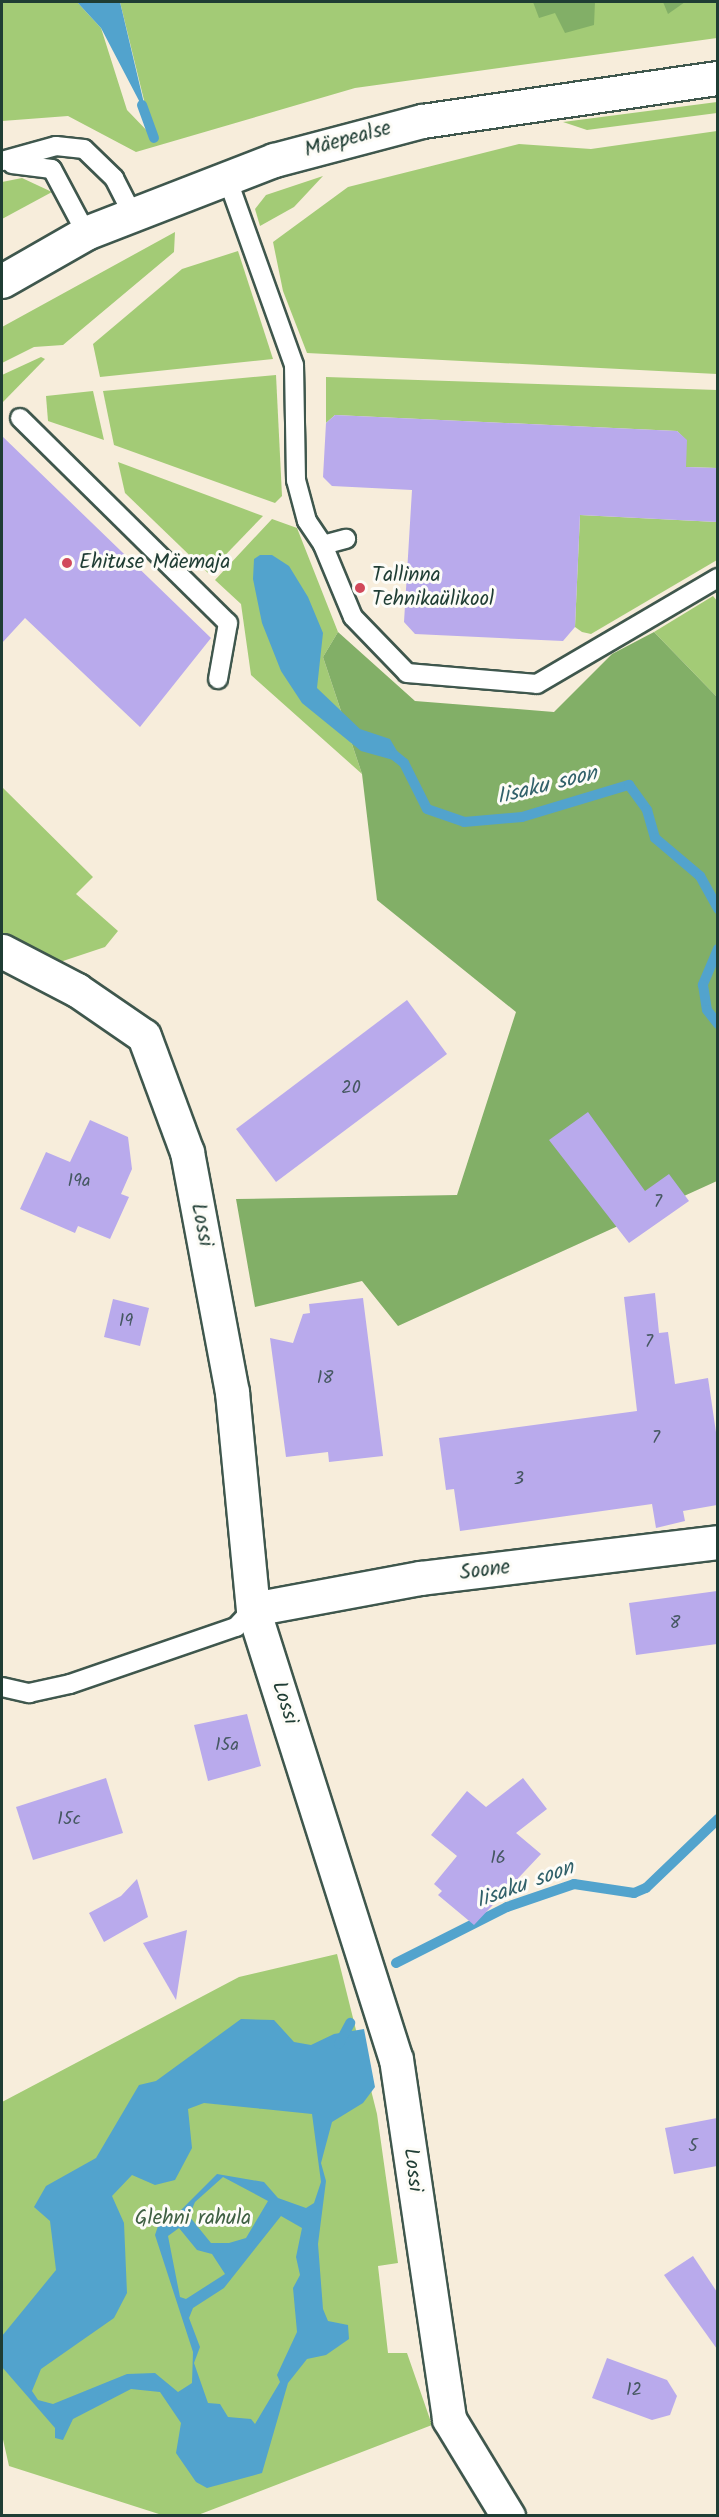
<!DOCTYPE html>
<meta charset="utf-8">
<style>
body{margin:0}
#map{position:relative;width:719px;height:2517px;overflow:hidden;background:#f7eddb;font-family:Kalam,sans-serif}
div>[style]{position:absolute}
.green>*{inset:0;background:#a3cb76}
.forest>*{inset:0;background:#82af67}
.water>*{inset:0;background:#52a3cd}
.stream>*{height:10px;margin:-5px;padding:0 5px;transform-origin:5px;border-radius:5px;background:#52a3cd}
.building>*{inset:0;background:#b9aaec}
.roads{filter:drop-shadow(2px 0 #3f574d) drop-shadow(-2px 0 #3f574d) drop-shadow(0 2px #3f574d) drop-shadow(0 -2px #3f574d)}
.service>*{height:18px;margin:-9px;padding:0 9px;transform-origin:9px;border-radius:9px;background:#fff}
.minor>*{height:33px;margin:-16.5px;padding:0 16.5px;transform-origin:16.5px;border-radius:16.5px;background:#fff}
.dots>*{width:16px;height:16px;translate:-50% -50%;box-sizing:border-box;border:3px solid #fdfcf7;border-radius:50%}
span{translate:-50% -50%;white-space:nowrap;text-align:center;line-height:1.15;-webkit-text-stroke:6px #fdfcf7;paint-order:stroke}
.number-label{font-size:18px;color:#465862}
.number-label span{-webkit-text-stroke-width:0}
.street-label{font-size:21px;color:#1f3d34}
.poi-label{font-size:21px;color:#1f3d34}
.left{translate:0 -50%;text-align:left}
.park-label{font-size:21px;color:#406044}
.water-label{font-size:22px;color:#31616a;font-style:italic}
.frame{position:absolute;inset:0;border:3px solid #1f3d34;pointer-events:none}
</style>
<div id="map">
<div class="green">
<div style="clip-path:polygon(2px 2px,77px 2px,101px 28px,127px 110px,153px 137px,120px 2px,717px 2px,717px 38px,355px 88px,136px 152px,68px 116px,2px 121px)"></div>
<div style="clip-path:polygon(717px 102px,717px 113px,587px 130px,563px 122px)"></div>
<div style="clip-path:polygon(717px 131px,717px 374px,307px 353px,283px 291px,273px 242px,348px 187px,519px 144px,591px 149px)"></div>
<div style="clip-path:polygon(323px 176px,294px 207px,260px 226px,255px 209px,266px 195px)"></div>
<div style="clip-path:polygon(22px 178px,52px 192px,2px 219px,2px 182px)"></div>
<div style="clip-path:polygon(175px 232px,174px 252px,63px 345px,34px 347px,2px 363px,2px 327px)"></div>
<div style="clip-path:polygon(238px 251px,273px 359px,100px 377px,93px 344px,182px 269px)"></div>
<div style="clip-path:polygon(41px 357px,45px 359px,2px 403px,2px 375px)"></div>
<div style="clip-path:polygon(276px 375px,282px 496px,275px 503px,114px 445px,103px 391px)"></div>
<div style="clip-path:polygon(326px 377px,717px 390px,717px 468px,686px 467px,686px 440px,677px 431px,335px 415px,326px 423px)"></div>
<div style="clip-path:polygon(93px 391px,104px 440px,48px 421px,46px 396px)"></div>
<div style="clip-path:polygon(118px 462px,263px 516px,208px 573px,125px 493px)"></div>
<div style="clip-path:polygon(580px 515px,717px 522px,717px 560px,591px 634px,582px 632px,575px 627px)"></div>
<div style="clip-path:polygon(272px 519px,297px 528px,338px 632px,323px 657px,362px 774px,251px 675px,241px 604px,215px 580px)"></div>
<div style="clip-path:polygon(713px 596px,718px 602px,717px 697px,654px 632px)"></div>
<div style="clip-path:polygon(2px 787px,93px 877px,76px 894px,118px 931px,105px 947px,54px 964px,2px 938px)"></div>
<div style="clip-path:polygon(337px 1954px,377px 2114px,398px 2263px,378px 2266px,388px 2353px,407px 2353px,432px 2425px,198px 2515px,162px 2515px,9px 2466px,2px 2435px,2px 2102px,239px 1977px)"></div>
</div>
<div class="forest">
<div style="clip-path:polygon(533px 2px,595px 2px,594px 25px,565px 33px,555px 13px,539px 18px)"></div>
<div style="clip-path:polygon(663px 2px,685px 2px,668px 14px)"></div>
<div style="clip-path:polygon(338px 632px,415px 701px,554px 712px,612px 654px,654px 632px,717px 697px,717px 1181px,398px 1326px,362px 1281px,255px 1307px,236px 1199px,457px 1195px,516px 1012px,377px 900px,362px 774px,323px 657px)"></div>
</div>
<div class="water">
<div style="clip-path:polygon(77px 2px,120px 2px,147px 116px,101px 28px)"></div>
<div style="clip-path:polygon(260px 555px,272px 555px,289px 566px,308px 597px,323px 633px,317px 688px,360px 729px,390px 739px,404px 763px,361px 751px,302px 703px,281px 671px,262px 623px,253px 579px,254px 559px)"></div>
<div style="clip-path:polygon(evenodd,241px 2019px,274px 2020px,294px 2042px,311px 2045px,334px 2034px,364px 2029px,375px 2087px,363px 2103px,332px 2122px,321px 2163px,326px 2181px,318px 2244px,323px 2309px,328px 2321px,348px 2325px,349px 2339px,326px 2355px,307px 2359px,288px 2383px,262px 2473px,207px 2488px,196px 2482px,176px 2453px,181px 2423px,160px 2392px,131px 2389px,73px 2419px,63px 2440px,55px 2438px,55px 2428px,2px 2367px,2px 2336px,56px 2270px,50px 2221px,34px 2207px,46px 2186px,96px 2158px,139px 2085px,156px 2081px,241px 2019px,204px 2103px,312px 2114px,321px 2182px,314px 2203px,306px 2208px,278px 2198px,264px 2182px,217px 2174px,176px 2215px,159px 2223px,155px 2235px,193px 2352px,192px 2383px,178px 2392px,155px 2373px,127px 2374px,53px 2404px,38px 2400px,32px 2391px,41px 2369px,114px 2318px,127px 2293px,124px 2223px,112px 2196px,132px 2175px,155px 2185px,175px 2180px,192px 2148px,188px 2109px,204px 2103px,241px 2019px,223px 2177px,268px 2201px,246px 2238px,229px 2243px,211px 2243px,189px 2216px,195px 2202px,223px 2177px,241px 2019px,281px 2216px,302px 2228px,296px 2257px,300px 2275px,293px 2288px,297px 2332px,277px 2375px,280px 2382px,255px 2424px,251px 2419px,228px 2417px,220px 2404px,208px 2403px,194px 2363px,200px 2347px,189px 2318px,193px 2308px,224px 2288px,281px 2216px,241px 2019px,179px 2228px,197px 2250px,212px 2254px,225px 2274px,186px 2299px,180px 2297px,168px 2236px,179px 2228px)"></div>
</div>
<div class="stream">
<div style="left:142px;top:105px;width:35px;rotate:70deg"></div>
<div style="left:394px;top:755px;width:13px;rotate:39deg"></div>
<div style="left:404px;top:763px;width:51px;rotate:63.4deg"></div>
<div style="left:427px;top:809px;width:39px;rotate:19deg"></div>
<div style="left:464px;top:822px;width:58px;rotate:-4.9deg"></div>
<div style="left:522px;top:817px;width:112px;rotate:-16.7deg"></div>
<div style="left:629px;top:785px;width:31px;rotate:54deg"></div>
<div style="left:647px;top:810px;width:29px;rotate:74deg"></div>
<div style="left:655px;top:838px;width:59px;rotate:40.2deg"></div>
<div style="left:700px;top:876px;width:38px;rotate:61deg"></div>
<div style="left:718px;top:949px;width:39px;rotate:113deg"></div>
<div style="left:703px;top:985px;width:25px;rotate:81deg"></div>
<div style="left:707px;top:1010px;width:18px;rotate:52deg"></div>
<div style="left:396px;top:1963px;width:124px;rotate:-26.8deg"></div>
<div style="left:507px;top:1907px;width:71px;rotate:-18.9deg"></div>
<div style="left:574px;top:1884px;width:61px;rotate:8.5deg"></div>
<div style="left:634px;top:1893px;width:13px;rotate:-23deg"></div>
<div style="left:646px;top:1888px;width:100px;rotate:-43.8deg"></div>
<div style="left:339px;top:2044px;width:24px;rotate:-62deg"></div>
</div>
<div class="building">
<div style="clip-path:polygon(335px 415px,677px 431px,687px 440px,686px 467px,717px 468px,717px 522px,580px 515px,575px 627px,563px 641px,415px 634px,404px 622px,412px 490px,332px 486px,323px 477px,326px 423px)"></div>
<div style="clip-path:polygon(2px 436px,211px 638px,140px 727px,25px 618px,2px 643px)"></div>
<div style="clip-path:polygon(407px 1000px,447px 1054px,276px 1182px,236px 1129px)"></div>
<div style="clip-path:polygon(588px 1112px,645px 1191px,669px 1174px,689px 1201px,629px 1243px,549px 1140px)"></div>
<div style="clip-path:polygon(90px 1120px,128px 1137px,132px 1169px,121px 1194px,129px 1197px,110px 1239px,78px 1226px,75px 1233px,20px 1209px,46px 1152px,70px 1162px)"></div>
<div style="clip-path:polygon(655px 1293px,659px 1333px,668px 1332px,675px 1384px,708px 1378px,717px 1439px,717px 1505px,683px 1511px,685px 1521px,656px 1528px,652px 1504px,460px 1531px,454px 1489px,446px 1490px,439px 1438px,637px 1411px,624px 1297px)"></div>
<div style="clip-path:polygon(363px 1298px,383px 1456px,329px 1462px,328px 1452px,286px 1457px,270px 1338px,293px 1343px,303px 1314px,310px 1313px,309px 1304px)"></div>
<div style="clip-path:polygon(113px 1299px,149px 1308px,140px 1346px,104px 1337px)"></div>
<div style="clip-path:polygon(717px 1591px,717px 1644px,636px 1655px,629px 1603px)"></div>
<div style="clip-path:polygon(247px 1714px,261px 1766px,208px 1781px,194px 1725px)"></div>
<div style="clip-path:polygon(106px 1778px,123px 1833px,33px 1860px,16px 1807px)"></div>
<div style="clip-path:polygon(523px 1778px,547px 1809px,516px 1833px,541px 1854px,474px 1925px,438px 1895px,442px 1891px,434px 1884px,457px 1856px,431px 1835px,467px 1791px,486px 1807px)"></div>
<div style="clip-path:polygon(137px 1879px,148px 1917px,104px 1942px,89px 1913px,121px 1896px)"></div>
<div style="clip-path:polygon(187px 1930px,176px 2000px,143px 1943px)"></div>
<div style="clip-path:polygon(717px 2118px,717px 2166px,674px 2174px,665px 2128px)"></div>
<div style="clip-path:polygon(693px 2256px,717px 2292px,717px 2349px,664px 2275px)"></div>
<div style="clip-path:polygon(607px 2358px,667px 2380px,677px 2396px,670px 2415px,652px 2420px,592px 2398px)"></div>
</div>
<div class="roads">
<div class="service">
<div style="left:2px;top:161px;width:56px;rotate:-15.5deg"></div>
<div style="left:56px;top:146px;width:28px;rotate:6deg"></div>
<div style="left:84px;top:149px;width:42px;rotate:44deg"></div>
<div style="left:114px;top:178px;width:39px;rotate:63deg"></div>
<div style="left:12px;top:164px;width:40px;rotate:7.1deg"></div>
<div style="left:52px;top:169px;width:72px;rotate:62deg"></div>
<div style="left:226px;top:175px;width:202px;rotate:70.3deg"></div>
<div style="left:294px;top:365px;width:115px;rotate:89deg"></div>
<div style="left:296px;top:480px;width:42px;rotate:75deg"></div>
<div style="left:307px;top:521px;width:29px;rotate:56deg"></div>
<div style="left:323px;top:545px;width:78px;rotate:67.4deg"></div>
<div style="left:353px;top:617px;width:78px;rotate:46deg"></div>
<div style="left:407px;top:673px;width:130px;rotate:4.8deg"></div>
<div style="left:537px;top:684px;width:210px;rotate:-30.4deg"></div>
<div style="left:20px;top:418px;width:292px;rotate:44.6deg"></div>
<div style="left:228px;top:623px;width:57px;rotate:100.1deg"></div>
<div style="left:323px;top:545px;width:24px;rotate:-15deg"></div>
<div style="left:2px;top:1687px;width:28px;rotate:13deg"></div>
<div style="left:29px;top:1693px;width:42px;rotate:-12.4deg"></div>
<div style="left:70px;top:1684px;width:176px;rotate:-19deg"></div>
<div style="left:236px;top:1627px;width:25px;rotate:-47deg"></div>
</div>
<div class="minor">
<div style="left:2px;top:281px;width:97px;rotate:-29.7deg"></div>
<div style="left:86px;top:233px;width:202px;rotate:-21.2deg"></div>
<div style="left:274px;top:160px;width:153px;rotate:-14.8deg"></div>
<div style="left:422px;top:121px;width:299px;rotate:-8.3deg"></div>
<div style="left:2px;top:951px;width:85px;rotate:27.5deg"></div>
<div style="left:77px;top:990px;width:81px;rotate:34.5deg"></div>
<div style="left:144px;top:1036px;width:124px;rotate:69.7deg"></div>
<div style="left:187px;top:1152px;width:244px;rotate:79.4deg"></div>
<div style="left:232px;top:1392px;width:218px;rotate:84.5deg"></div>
<div style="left:253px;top:1609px;width:472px;rotate:72.4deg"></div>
<div style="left:396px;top:2059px;width:364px;rotate:81.6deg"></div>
<div style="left:449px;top:2419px;width:114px;rotate:58.7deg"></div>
<div style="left:253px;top:1609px;width:171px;rotate:-10.5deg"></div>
<div style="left:421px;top:1578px;width:299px;rotate:-6.9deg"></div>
</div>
</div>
<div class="dots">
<div style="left:67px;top:563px;background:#d1495b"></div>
<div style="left:360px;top:588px;background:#d1495b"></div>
</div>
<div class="number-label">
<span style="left:351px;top:1089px">20</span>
<span style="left:79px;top:1182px">19a</span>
<span style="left:658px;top:1203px">7</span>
<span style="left:126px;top:1322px">19</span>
<span style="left:649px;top:1343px">7</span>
<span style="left:325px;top:1379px">18</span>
<span style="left:656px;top:1439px">7</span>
<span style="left:519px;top:1480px">3</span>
<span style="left:675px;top:1624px">8</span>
<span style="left:227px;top:1746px">15a</span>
<span style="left:69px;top:1820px">15c</span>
<span style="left:498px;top:1859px">16</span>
<span style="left:693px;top:2147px">5</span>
<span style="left:634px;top:2391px">12</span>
</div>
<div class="street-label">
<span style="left:348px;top:140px;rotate:-15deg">Mäepealse</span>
<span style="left:201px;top:1225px;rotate:79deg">Lossi</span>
<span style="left:485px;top:1571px;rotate:-7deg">Soone</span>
<span style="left:284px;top:1703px;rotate:72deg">Lossi</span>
<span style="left:412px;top:2170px;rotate:83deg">Lossi</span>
</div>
<div class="poi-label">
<span class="left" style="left:79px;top:563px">Ehituse Mäemaja</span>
<span class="left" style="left:372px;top:588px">Tallinna<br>Tehnikaülikool</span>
</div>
<div class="park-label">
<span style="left:193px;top:2219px">Glehni rahula</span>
</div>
<div class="water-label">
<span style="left:547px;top:786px;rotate:-14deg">Iisaku soon</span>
<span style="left:525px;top:1885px;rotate:-20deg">Iisaku soon</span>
</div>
<div class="frame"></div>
</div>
